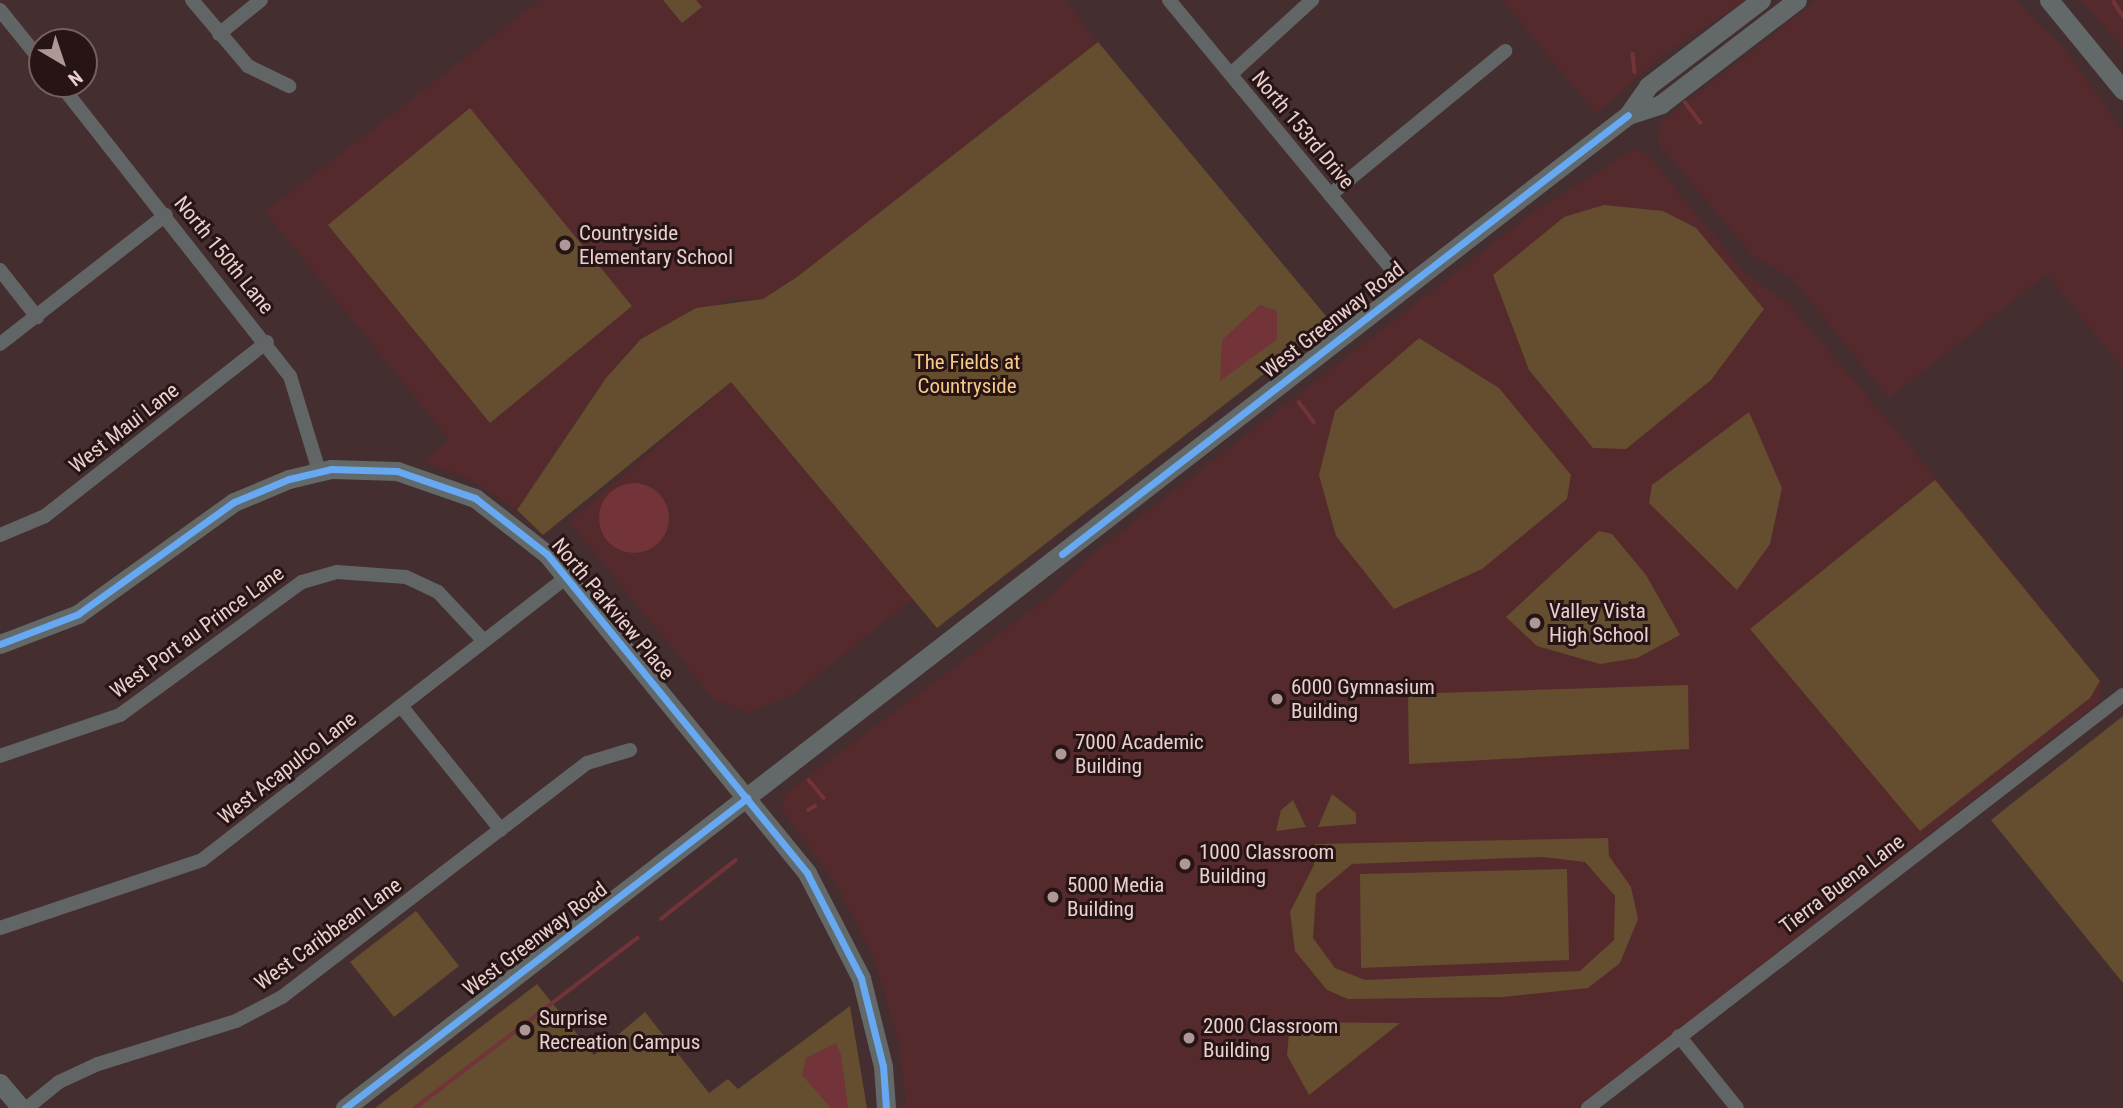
<!DOCTYPE html>
<style>
body{margin:0}
#map{position:relative;width:2123px;height:1108px;overflow:hidden;background:#442e30;font-family:"Roboto Condensed",sans-serif}
div>[style]{position:absolute}
.built>*{inset:0;background:#552a2d}
.green>*{inset:0;background:#654d2f}
.water>*{inset:0;background:#723339}
.round{border-radius:50%}
.stream>*{height:3.5px;margin:-1.75px;padding:0 1.75px;transform-origin:1.75px;border-radius:1.75px;background:#723339}
.street>*{height:14px;margin:-7px;padding:0 7px;transform-origin:7px;border-radius:7px;background:#626566}
.secondary>*{height:19px;margin:-9.5px;padding:0 9.5px;transform-origin:9.5px;border-radius:9.5px;background:#636969}
.cycleway>*{height:7px;margin:-3.5px;padding:0 3.5px;transform-origin:3.5px;border-radius:3.5px;background:#66a8f1}
.dots>*{width:19px;height:19px;translate:-50% -50%;box-sizing:border-box;border:4px solid #271516;border-radius:50%}
span{translate:-50% -50%;white-space:nowrap;text-align:center;line-height:1.15;-webkit-text-stroke:6px #271516;paint-order:stroke}
.street-label{font-size:21px;color:#eacfcf}
.poi-label{font-size:21px;color:#eacfcf}
.left{translate:0 -50%;text-align:left}
.park-label{font-size:21px;color:#f8ca88}
.north{position:absolute;left:28px;top:28px;width:70px;height:70px;box-sizing:border-box;background:#271516;border:2px solid #755f60;border-radius:50%;rotate:141deg;font-size:19px;font-weight:700;line-height:28px;text-align:center;color:#eacfcf}
.north::after{content:'';display:block;margin:auto;width:24px;height:32px;background:#b09797;clip-path:polygon(50% 0,100% 100%,50% 72%,0 100%)}
</style>
<div id="map">
<div class="built">
<div style="clip-path:polygon(540px 0,1065px 0,1098px 42px,797px 277px,763px 299px,727px 300px,641px 339px,606px 378px,517px 510px,471px 479px,423px 462px,449px 439px,265px 212px)"></div>
<div style="clip-path:polygon(1502px 0,1746px 0,1664px 54px,1596px 114px)"></div>
<div style="clip-path:polygon(1817px 0,2015px 0,2064px 48px,2123px 131px,2123px 369px,2047px 274px,1889px 398px,1791px 277px,1754px 257px,1658px 143px,1660px 123px)"></div>
<div style="clip-path:polygon(2078px 0,2123px 0,2123px 49px,2096px 17px)"></div>
<div style="clip-path:polygon(1634px 149px,1647px 154px,1745px 273px,1788px 303px,1923px 462px,2101px 681px,2099px 702px,1578px 1108px,906px 1108px,899px 1042px,872px 953px,836px 884px,781px 809px,786px 793px,1054px 593px,1086px 559px,1535px 211px)"></div>
<div style="clip-path:polygon(731px 382px,913px 599px,794px 694px,750px 713px,714px 699px,569px 522px)"></div>
</div>
<div class="green">
<div style="clip-path:polygon(663px 0,696px 0,702px 7px,682px 23px)"></div>
<div style="clip-path:polygon(1098px 42px,1331px 322px,937px 628px,731px 382px,543px 535px,517px 510px,606px 378px,641px 339px,696px 308px,763px 299px,797px 277px)"></div>
<div style="clip-path:polygon(470px 108px,632px 306px,490px 423px,328px 225px)"></div>
<div style="clip-path:polygon(1604px 205px,1663px 211px,1696px 228px,1764px 309px,1711px 380px,1626px 449px,1593px 448px,1529px 370px,1493px 275px,1564px 217px)"></div>
<div style="clip-path:polygon(1419px 338px,1499px 388px,1571px 475px,1567px 499px,1482px 569px,1394px 609px,1336px 536px,1319px 475px,1335px 411px)"></div>
<div style="clip-path:polygon(1749px 412px,1782px 488px,1770px 544px,1737px 590px,1649px 503px,1652px 485px)"></div>
<div style="clip-path:polygon(1935px 480px,2100px 681px,2090px 698px,1920px 831px,1750px 629px)"></div>
<div style="clip-path:polygon(1599px 531px,1612px 534px,1646px 575px,1680px 635px,1637px 658px,1600px 664px,1537px 646px,1506px 617px)"></div>
<div style="clip-path:polygon(1688px 685px,1689px 749px,1409px 764px,1408px 694px)"></div>
<div style="clip-path:polygon(2123px 716px,2123px 983px,1991px 820px)"></div>
<div style="clip-path:polygon(1332px 794px,1356px 813px,1356px 824px,1318px 827px)"></div>
<div style="clip-path:polygon(1293px 800px,1306px 827px,1276px 831px,1281px 810px)"></div>
<div style="clip-path:polygon(evenodd,1608px 838px,1609px 856px,1631px 887px,1638px 919px,1620px 963px,1588px 988px,1503px 997px,1348px 999px,1327px 990px,1295px 951px,1290px 912px,1314px 865px,1315px 844px,1608px 838px,1543px 857px,1585px 862px,1615px 896px,1614px 940px,1580px 971px,1365px 980px,1335px 968px,1313px 938px,1316px 894px,1352px 864px,1543px 857px)"></div>
<div style="clip-path:polygon(1567px 869px,1569px 960px,1361px 968px,1360px 874px)"></div>
<div style="clip-path:polygon(416px 911px,459px 966px,394px 1017px,350px 962px)"></div>
<div style="clip-path:polygon(537px 984px,594px 1055px,645px 1012px,709px 1093px,728px 1079px,738px 1089px,850px 1006px,867px 1108px,375px 1108px)"></div>
<div style="clip-path:polygon(1290px 1022px,1400px 1023px,1309px 1095px,1287px 1055px)"></div>
</div>
<div class="water">
<div style="clip-path:polygon(1260px 305px,1277px 311px,1277px 339px,1220px 381px,1222px 340px)"></div>
<div class="round" style="left:599px;top:483px;width:70px;height:70px"></div>
<div style="clip-path:polygon(836px 1043px,841px 1055px,848px 1108px,831px 1108px,802px 1075px,806px 1058px)"></div>
</div>
<div class="stream">
<div style="left:2114px;top:2px;width:17px;rotate:57deg"></div>
<div style="left:1633px;top:54px;width:18px;rotate:84deg"></div>
<div style="left:1685px;top:102px;width:26px;rotate:53deg"></div>
<div style="left:1299px;top:402px;width:25px;rotate:53deg"></div>
<div style="left:809px;top:780px;width:23px;rotate:50deg"></div>
<div style="left:808px;top:810px;width:8px;rotate:-30deg"></div>
<div style="left:661px;top:919px;width:95px;rotate:-38.2deg"></div>
<div style="left:415px;top:1108px;width:280px;rotate:-37.4deg"></div>
</div>
<div class="street">
<div style="left:192px;top:0;width:87px;rotate:49.7deg"></div>
<div style="left:248px;top:66px;width:46px;rotate:26deg"></div>
<div style="left:1169px;top:0;width:371px;rotate:50.4deg"></div>
<div style="left:0;top:10px;width:67px;rotate:51.1deg"></div>
<div style="left:219px;top:34px;width:54px;rotate:-39deg"></div>
<div style="left:1231px;top:74px;width:110px;rotate:-42.4deg"></div>
<div style="left:60px;top:84px;width:372px;rotate:51.8deg"></div>
<div style="left:290px;top:376px;width:99px;rotate:73deg"></div>
<div style="left:1330px;top:195px;width:227px;rotate:-39.4deg"></div>
<div style="left:0;top:270px;width:60px;rotate:51.8deg"></div>
<div style="left:0;top:344px;width:210px;rotate:-37.9deg"></div>
<div style="left:0;top:535px;width:49px;rotate:-22.9deg"></div>
<div style="left:45px;top:516px;width:282px;rotate:-38.1deg"></div>
<div style="left:401px;top:706px;width:159px;rotate:51.1deg"></div>
<div style="left:0;top:756px;width:127px;rotate:-18.9deg"></div>
<div style="left:120px;top:715px;width:225px;rotate:-36.2deg"></div>
<div style="left:302px;top:582px;width:36px;rotate:-16deg"></div>
<div style="left:337px;top:572px;width:69px;rotate:4.1deg"></div>
<div style="left:406px;top:577px;width:35px;rotate:25deg"></div>
<div style="left:438px;top:592px;width:67px;rotate:46.8deg"></div>
<div style="left:0;top:928px;width:213px;rotate:-18.6deg"></div>
<div style="left:202px;top:860px;width:460px;rotate:-37.8deg"></div>
<div style="left:1679px;top:1036px;width:92px;rotate:51.1deg"></div>
<div style="left:27px;top:1108px;width:41px;rotate:-39.1deg"></div>
<div style="left:59px;top:1082px;width:43px;rotate:-24.8deg"></div>
<div style="left:98px;top:1064px;width:145px;rotate:-17.3deg"></div>
<div style="left:236px;top:1021px;width:52px;rotate:-27.6deg"></div>
<div style="left:282px;top:997px;width:384px;rotate:-37.5deg"></div>
<div style="left:587px;top:763px;width:45px;rotate:-16.8deg"></div>
<div style="left:1588px;top:1108px;width:676px;rotate:-37.67deg"></div>
</div>
<div class="secondary">
<div style="left:2049px;top:0;width:117px;rotate:50.6deg"></div>
<div style="left:1628px;top:115px;width:35px;rotate:-18deg"></div>
<div style="left:1661px;top:104px;width:171px;rotate:-37.4deg"></div>
<div style="left:0;top:644px;width:84px;rotate:-21deg"></div>
<div style="left:78px;top:614px;width:192px;rotate:-35.7deg"></div>
<div style="left:234px;top:502px;width:60px;rotate:-22.7deg"></div>
<div style="left:289px;top:479px;width:43px;rotate:-13.4deg"></div>
<div style="left:331px;top:469px;width:66px;rotate:1.7deg"></div>
<div style="left:397px;top:471px;width:83px;rotate:19.1deg"></div>
<div style="left:475px;top:498px;width:91px;rotate:37.9deg"></div>
<div style="left:547px;top:554px;width:412px;rotate:50.8deg"></div>
<div style="left:807px;top:873px;width:118px;rotate:62.8deg"></div>
<div style="left:861px;top:978px;width:91px;rotate:76deg"></div>
<div style="left:883px;top:1066px;width:42px;rotate:85.9deg"></div>
<div style="left:0;top:1083px;width:33px;rotate:50deg"></div>
<div style="left:345px;top:1108px;width:1622px;rotate:-37.74deg"></div>
<div style="left:1628px;top:115px;width:35px;rotate:-55deg"></div>
<div style="left:1648px;top:86px;width:142px;rotate:-37.3deg"></div>
</div>
<div class="cycleway">
<div style="left:1062px;top:554px;width:716px;rotate:-37.8deg"></div>
<div style="left:0;top:644px;width:84px;rotate:-21deg"></div>
<div style="left:78px;top:614px;width:192px;rotate:-35.7deg"></div>
<div style="left:234px;top:502px;width:60px;rotate:-22.7deg"></div>
<div style="left:289px;top:479px;width:43px;rotate:-13.4deg"></div>
<div style="left:331px;top:469px;width:66px;rotate:1.7deg"></div>
<div style="left:397px;top:471px;width:83px;rotate:19.1deg"></div>
<div style="left:475px;top:498px;width:91px;rotate:37.9deg"></div>
<div style="left:547px;top:554px;width:412px;rotate:50.8deg"></div>
<div style="left:807px;top:873px;width:118px;rotate:62.8deg"></div>
<div style="left:861px;top:978px;width:91px;rotate:76deg"></div>
<div style="left:883px;top:1066px;width:42px;rotate:85.9deg"></div>
<div style="left:345px;top:1108px;width:508px;rotate:-37.64deg"></div>
</div>
<div class="dots">
<div style="left:565px;top:245px;background:#b09797"></div>
<div style="left:1535px;top:623px;background:#b09797"></div>
<div style="left:1277px;top:699px;background:#b09797"></div>
<div style="left:1061px;top:754px;background:#b09797"></div>
<div style="left:1185px;top:864px;background:#b09797"></div>
<div style="left:1053px;top:897px;background:#b09797"></div>
<div style="left:525px;top:1030px;background:#b09797"></div>
<div style="left:1189px;top:1038px;background:#b09797"></div>
</div>
<div class="street-label">
<span style="left:1303px;top:130px;rotate:50deg">North 153rd Drive</span>
<span style="left:224px;top:255px;rotate:51deg">North 150th Lane</span>
<span style="left:1333px;top:320px;rotate:-38deg">West Greenway Road</span>
<span style="left:124px;top:428px;rotate:-38deg">West Maui Lane</span>
<span style="left:613px;top:609px;rotate:50deg">North Parkview Place</span>
<span style="left:197px;top:632px;rotate:-36deg">West Port au Prince Lane</span>
<span style="left:287px;top:768px;rotate:-38deg">West Acapulco Lane</span>
<span style="left:1842px;top:884px;rotate:-37deg">Tierra Buena Lane</span>
<span style="left:328px;top:934px;rotate:-36deg">West Caribbean Lane</span>
<span style="left:535px;top:939px;rotate:-37deg">West Greenway Road</span>
</div>
<div class="poi-label">
<span class="left" style="left:579px;top:245px">Countryside<br>Elementary School</span>
<span class="left" style="left:1549px;top:623px">Valley Vista<br>High School</span>
<span class="left" style="left:1291px;top:699px">6000 Gymnasium<br>Building</span>
<span class="left" style="left:1075px;top:754px">7000 Academic<br>Building</span>
<span class="left" style="left:1199px;top:864px">1000 Classroom<br>Building</span>
<span class="left" style="left:1067px;top:897px">5000 Media<br>Building</span>
<span class="left" style="left:539px;top:1030px">Surprise<br>Recreation Campus</span>
<span class="left" style="left:1203px;top:1038px">2000 Classroom<br>Building</span>
</div>
<div class="park-label">
<span style="left:967px;top:374px">The Fields at<br>Countryside</span>
</div>
<div class="north">N</div>
</div>
